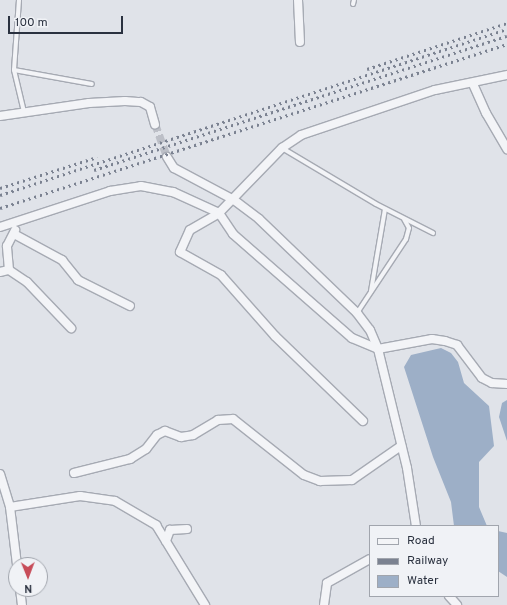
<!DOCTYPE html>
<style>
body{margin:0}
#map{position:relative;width:507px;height:605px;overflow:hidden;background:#e0e3e9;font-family:Overpass,sans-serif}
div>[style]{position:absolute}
.water>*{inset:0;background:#9dafc7}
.street-tunnel>*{height:8px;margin-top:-4px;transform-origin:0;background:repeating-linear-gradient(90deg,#bcbfc7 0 8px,transparent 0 12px)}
.roads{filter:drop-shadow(1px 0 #a6aab3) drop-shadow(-1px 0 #a6aab3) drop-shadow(0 1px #a6aab3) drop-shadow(0 -1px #a6aab3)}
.lane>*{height:4px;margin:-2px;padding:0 2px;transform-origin:2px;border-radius:2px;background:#f3f4f7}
.street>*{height:8px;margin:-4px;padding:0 4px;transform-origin:4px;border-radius:4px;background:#f3f4f7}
.rail>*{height:2.5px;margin-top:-1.25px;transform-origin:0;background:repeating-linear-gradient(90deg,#7b8291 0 2px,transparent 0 6px)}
span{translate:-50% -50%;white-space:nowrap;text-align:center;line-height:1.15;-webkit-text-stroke:3px #f0f2f6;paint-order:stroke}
.legend{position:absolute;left:369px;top:525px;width:130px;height:72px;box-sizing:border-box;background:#f0f2f6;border:1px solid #a1a5ad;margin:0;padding:5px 7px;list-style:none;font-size:12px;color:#2a313f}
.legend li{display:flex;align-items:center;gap:8px;height:20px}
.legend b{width:20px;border:1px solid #a1a5ad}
.north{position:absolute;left:8px;top:557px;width:40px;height:40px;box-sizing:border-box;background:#f0f2f6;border:1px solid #a1a5ad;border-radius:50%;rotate:179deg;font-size:11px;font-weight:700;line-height:16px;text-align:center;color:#2a313f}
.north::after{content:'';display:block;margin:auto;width:14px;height:18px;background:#c74c59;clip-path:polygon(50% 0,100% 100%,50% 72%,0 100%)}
.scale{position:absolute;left:8px;top:16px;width:115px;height:18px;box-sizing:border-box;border:2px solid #2a313f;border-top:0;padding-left:5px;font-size:12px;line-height:14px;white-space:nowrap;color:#2a313f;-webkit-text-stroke:3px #f0f2f6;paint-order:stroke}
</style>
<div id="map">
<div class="water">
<div style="clip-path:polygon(441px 348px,451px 353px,458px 362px,464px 383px,489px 406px,494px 446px,479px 462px,479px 507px,487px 526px,454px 526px,451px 502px,433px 457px,404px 367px,411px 355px)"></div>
<div style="clip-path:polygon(507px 400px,507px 441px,499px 417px,502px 403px)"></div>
<div style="clip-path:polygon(498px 531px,507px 533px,507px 577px,498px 571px)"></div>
</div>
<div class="street-tunnel">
<div style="left:155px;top:124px;width:35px;rotate:70deg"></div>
</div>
<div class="roads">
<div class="lane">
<div style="left:19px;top:0;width:70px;rotate:94.1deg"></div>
<div style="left:14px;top:70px;width:43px;rotate:76.6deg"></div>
<div style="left:353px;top:4px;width:4px;rotate:-76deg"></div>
<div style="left:14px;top:70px;width:79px;rotate:10.2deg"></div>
<div style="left:282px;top:148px;width:109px;rotate:30.8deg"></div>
<div style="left:376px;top:204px;width:64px;rotate:27deg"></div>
<div style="left:371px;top:291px;width:83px;rotate:-80.3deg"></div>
<div style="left:357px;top:313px;width:89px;rotate:-56.5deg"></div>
<div style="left:406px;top:239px;width:11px;rotate:-75deg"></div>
<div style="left:409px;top:228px;width:10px;rotate:-119deg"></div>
</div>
<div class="street">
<div style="left:298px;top:0;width:42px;rotate:87.3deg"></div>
<div style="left:473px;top:84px;width:32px;rotate:66deg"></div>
<div style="left:486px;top:113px;width:42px;rotate:59.7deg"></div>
<div style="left:0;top:116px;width:90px;rotate:-8.3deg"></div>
<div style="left:89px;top:103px;width:36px;rotate:-3deg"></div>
<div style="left:125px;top:101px;width:16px;rotate:4deg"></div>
<div style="left:141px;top:102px;width:10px;rotate:29deg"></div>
<div style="left:150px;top:107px;width:18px;rotate:74deg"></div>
<div style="left:167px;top:157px;width:13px;rotate:58deg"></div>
<div style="left:174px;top:168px;width:68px;rotate:28.1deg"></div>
<div style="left:234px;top:200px;width:31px;rotate:37deg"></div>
<div style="left:259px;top:219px;width:136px;rotate:43.8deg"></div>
<div style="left:357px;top:313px;width:21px;rotate:53deg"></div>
<div style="left:370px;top:330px;width:21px;rotate:67deg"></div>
<div style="left:378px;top:349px;width:122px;rotate:76.3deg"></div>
<div style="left:407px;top:468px;width:59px;rotate:81.2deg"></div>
<div style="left:0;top:227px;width:116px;rotate:-18.1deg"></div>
<div style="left:110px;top:191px;width:31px;rotate:-9deg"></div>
<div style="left:141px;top:186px;width:33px;rotate:11deg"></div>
<div style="left:173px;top:192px;width:51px;rotate:24.5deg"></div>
<div style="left:219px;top:213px;width:25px;rotate:56deg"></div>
<div style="left:233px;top:234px;width:158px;rotate:41.2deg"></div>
<div style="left:352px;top:338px;width:28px;rotate:23deg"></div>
<div style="left:378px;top:349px;width:55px;rotate:-10.5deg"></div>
<div style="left:432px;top:339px;width:13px;rotate:9deg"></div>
<div style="left:445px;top:341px;width:13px;rotate:18deg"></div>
<div style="left:457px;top:345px;width:41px;rotate:52.9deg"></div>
<div style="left:482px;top:378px;width:11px;rotate:27deg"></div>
<div style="left:492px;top:383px;width:15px;rotate:4deg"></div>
<div style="left:14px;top:234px;width:55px;rotate:28.4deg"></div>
<div style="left:62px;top:260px;width:26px;rotate:51deg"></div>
<div style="left:78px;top:280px;width:58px;rotate:26.6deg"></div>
<div style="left:9px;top:270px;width:24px;rotate:-95deg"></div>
<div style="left:7px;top:246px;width:18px;rotate:-63deg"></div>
<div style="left:0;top:272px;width:9px;rotate:-13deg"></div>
<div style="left:9px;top:270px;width:22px;rotate:34deg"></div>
<div style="left:27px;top:282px;width:64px;rotate:46.3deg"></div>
<div style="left:363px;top:421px;width:122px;rotate:-136deg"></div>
<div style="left:275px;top:336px;width:81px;rotate:-131.5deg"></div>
<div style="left:221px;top:275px;width:47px;rotate:-150.7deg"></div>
<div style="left:180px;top:252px;width:24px;rotate:-66deg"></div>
<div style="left:190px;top:230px;width:34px;rotate:-30deg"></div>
<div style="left:219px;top:213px;width:91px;rotate:-45.9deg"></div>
<div style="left:282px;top:148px;width:23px;rotate:-34deg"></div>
<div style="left:301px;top:135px;width:141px;rotate:-18.6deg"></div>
<div style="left:435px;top:90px;width:74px;rotate:-11.8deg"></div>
<div style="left:74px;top:473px;width:58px;rotate:-14deg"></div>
<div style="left:130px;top:459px;width:19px;rotate:-32deg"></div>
<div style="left:146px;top:449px;width:18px;rotate:-52deg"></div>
<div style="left:157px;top:435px;width:9px;rotate:-27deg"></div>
<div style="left:165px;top:431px;width:17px;rotate:21deg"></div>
<div style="left:181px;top:437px;width:12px;rotate:-9deg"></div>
<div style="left:193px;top:435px;width:29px;rotate:-31deg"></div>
<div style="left:218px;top:420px;width:15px;rotate:-4deg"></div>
<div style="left:233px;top:419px;width:90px;rotate:38.3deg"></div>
<div style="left:304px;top:475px;width:17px;rotate:21deg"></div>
<div style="left:320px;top:481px;width:32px;rotate:-2deg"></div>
<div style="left:352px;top:480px;width:60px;rotate:-34.8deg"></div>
<div style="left:0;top:474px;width:34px;rotate:73deg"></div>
<div style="left:10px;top:507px;width:58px;rotate:83.1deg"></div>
<div style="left:10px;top:507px;width:71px;rotate:-8.9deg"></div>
<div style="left:80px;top:496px;width:35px;rotate:8deg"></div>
<div style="left:115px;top:501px;width:48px;rotate:30.3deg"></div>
<div style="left:156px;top:525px;width:94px;rotate:58.5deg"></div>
<div style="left:166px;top:541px;width:12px;rotate:-70deg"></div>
<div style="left:170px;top:530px;width:17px;rotate:-3deg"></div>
<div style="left:20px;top:589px;width:16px;rotate:83deg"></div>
<div style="left:449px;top:596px;width:12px;rotate:48deg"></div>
<div style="left:324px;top:605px;width:22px;rotate:-82deg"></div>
<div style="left:327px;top:583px;width:49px;rotate:-29.2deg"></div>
</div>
</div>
<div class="rail">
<div style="left:367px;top:69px;width:147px;rotate:-18.2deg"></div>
<div style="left:94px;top:170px;width:434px;rotate:-18deg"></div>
<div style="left:0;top:188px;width:102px;rotate:-17.7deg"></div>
<div style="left:0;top:195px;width:533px;rotate:-18.13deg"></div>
<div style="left:0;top:208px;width:533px;rotate:-17.92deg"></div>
</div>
<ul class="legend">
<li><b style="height:5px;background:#f3f4f7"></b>Road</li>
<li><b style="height:5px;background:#7b8291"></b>Railway</li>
<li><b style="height:11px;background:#9dafc7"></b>Water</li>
</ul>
<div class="north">N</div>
<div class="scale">100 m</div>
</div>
